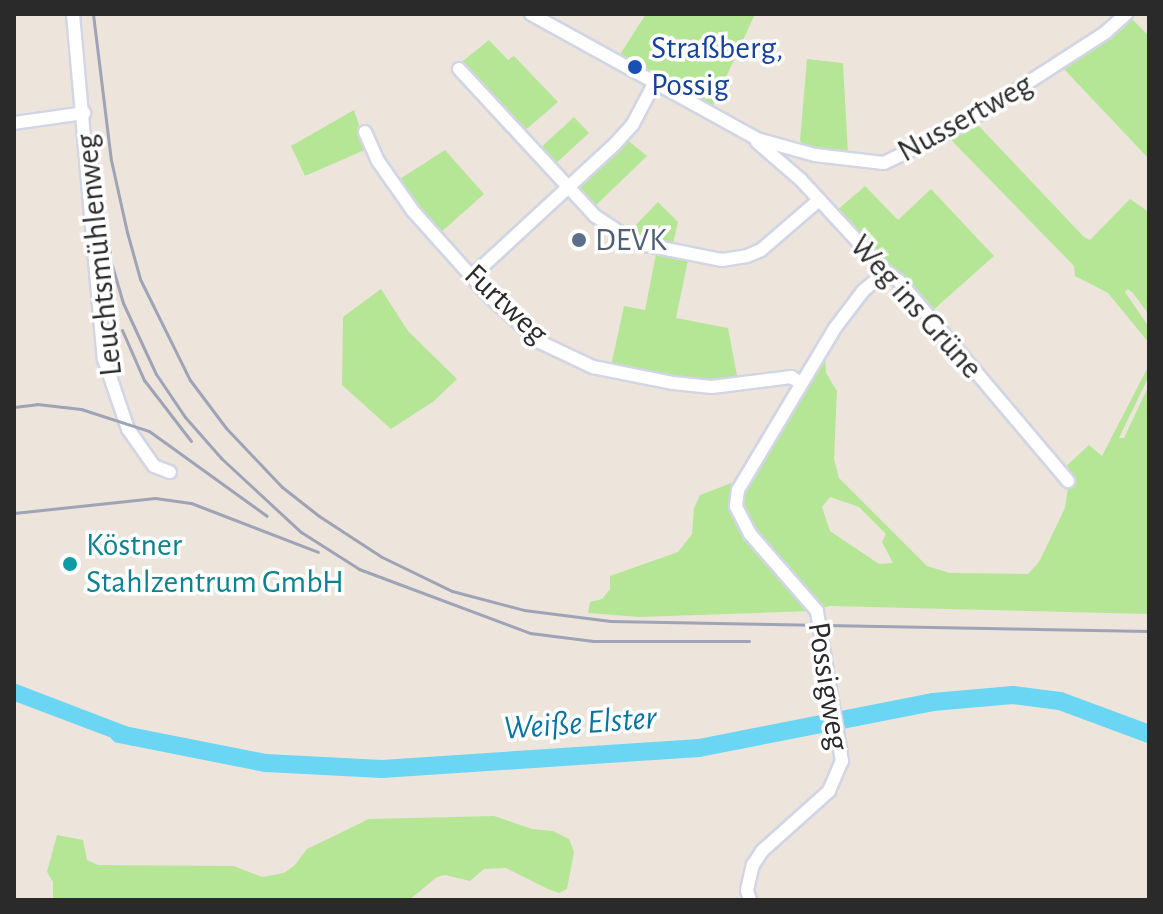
<!DOCTYPE html>
<meta charset="utf-8">
<style>
body{margin:0}
#map{position:relative;width:1163px;height:914px;overflow:hidden;background:#ede5dc;font-family:"Alegreya Sans",sans-serif}
div>[style]{position:absolute}
.green>*{inset:0;background:#b5e696}
.water>*{inset:0;background:#6ad6f3}
.river>*{height:18px;margin:-9px;padding:0 9px;transform-origin:9px;border-radius:9px;background:#6ad6f3}
.roads{filter:drop-shadow(2px 0 #d1d5e4) drop-shadow(-2px 0 #d1d5e4) drop-shadow(0 2px #d1d5e4) drop-shadow(0 -2px #d1d5e4)}
.minor>*{height:12px;margin:-6px;padding:0 6px;transform-origin:6px;border-radius:6px;background:#fff}
.rail>*{height:3px;margin:-1.5px;padding:0 1.5px;transform-origin:1.5px;border-radius:1.5px;background:#9ea3b6}
.dots>*{width:22px;height:22px;translate:-50% -50%;box-sizing:border-box;border:4px solid #fff;border-radius:50%}
span{translate:-50% -50%;white-space:nowrap;text-align:center;line-height:1.15;-webkit-text-stroke:7px #fff;paint-order:stroke}
.transit-label{font-size:32px;color:#164399}
.left{translate:0 -50%;text-align:left}
.street-label{font-size:32px;color:#2a2a2a}
.service-label{font-size:32px;color:#4e5e75}
.culture-label{font-size:32px;color:#0d838f}
.water-label{font-size:34px;color:#0874a1;font-style:italic}
.frame{position:absolute;inset:0;border:16px solid #2a2a2a;pointer-events:none}
</style>
<div id="map">
<div class="green">
<div style="clip-path:polygon(646px 14px,755px 14px,711px 110px,619px 56px)"></div>
<div style="clip-path:polygon(1130px 17px,1149px 36px,1149px 159px,1061px 66px)"></div>
<div style="clip-path:polygon(489px 40px,508px 60px,514px 56px,558px 102px,522px 133px,459px 64px)"></div>
<div style="clip-path:polygon(807px 59px,843px 63px,848px 154px,805px 151px,800px 140px)"></div>
<div style="clip-path:polygon(354px 110px,367px 149px,305px 176px,291px 146px)"></div>
<div style="clip-path:polygon(574px 117px,589px 133px,553px 166px,538px 150px)"></div>
<div style="clip-path:polygon(976px 123px,1084px 237px,1090px 240px,1130px 199px,1149px 212px,1149px 315px,1133px 293px,1128px 289px,1125px 292px,1149px 327px,1149px 343px,1108px 293px,1075px 276px,1074px 266px,956px 145px,951px 139px)"></div>
<div style="clip-path:polygon(625px 138px,647px 156px,592px 209px,578px 193px,579px 185px)"></div>
<div style="clip-path:polygon(445px 150px,484px 194px,439px 234px,395px 182px)"></div>
<div style="clip-path:polygon(865px 186px,898px 220px,931px 189px,994px 256px,931px 312px,835px 212px)"></div>
<div style="clip-path:polygon(658px 202px,678px 222px,672px 248px,625px 236px)"></div>
<div style="clip-path:polygon(656px 254px,688px 260px,676px 318px,728px 328px,738px 381px,707px 385px,611px 366px,624px 306px,645px 310px)"></div>
<div style="clip-path:polygon(evenodd,886px 278px,891px 278px,1062px 470px,1089px 445px,1102px 456px,1149px 365px,1149px 376px,1119px 438px,1124px 438px,1149px 385px,1149px 614px,830px 606px,811px 611px,639px 617px,588px 613px,590px 602px,602px 599px,610px 589px,610px 576px,678px 552px,692px 534px,694px 508px,700px 495px,734px 482px,748px 460px,762px 451px,855px 304px,886px 278px,881px 285px,894px 285px,901px 292px,1068px 487px,1065px 508px,1039px 562px,1028px 574px,950px 573px,927px 566px,839px 478px,834px 459px,837px 391px,826px 373px,825px 356px,861px 301px,881px 285px,886px 278px,830px 497px,859px 507px,886px 534px,882px 542px,893px 563px,879px 564px,830px 531px,822px 507px,830px 497px)"></div>
<div style="clip-path:polygon(381px 289px,408px 331px,457px 379px,434px 401px,391px 429px,342px 385px,343px 317px)"></div>
<div style="clip-path:polygon(494px 816px,532px 829px,553px 831px,569px 839px,574px 852px,567px 889px,559px 893px,548px 889px,506px 868px,484px 869px,470px 881px,445px 875px,437px 877px,409px 900px,53px 900px,53px 882px,47px 872px,57px 835px,83px 840px,87px 860px,98px 865px,234px 866px,262px 877px,284px 873px,295px 865px,307px 849px,369px 819px)"></div>
</div>
<div class="water">
<div style="clip-path:polygon(14px 683px,134px 729px,143px 738px,133px 746px,14px 701px)"></div>
</div>
<div class="river">
<div style="left:119px;top:734px;width:150px;rotate:11.2deg"></div>
<div style="left:266px;top:763px;width:116px;rotate:3deg"></div>
<div style="left:382px;top:769px;width:318px;rotate:-3.8deg"></div>
<div style="left:699px;top:748px;width:238px;rotate:-11.1deg"></div>
<div style="left:933px;top:702px;width:80px;rotate:-5deg"></div>
<div style="left:1013px;top:695px;width:47px;rotate:7.3deg"></div>
<div style="left:1060px;top:701px;width:95px;rotate:20.3deg"></div>
</div>
<div class="roads">
<div class="minor">
<div style="left:73px;top:14px;width:346px;rotate:84.9deg"></div>
<div style="left:104px;top:359px;width:74px;rotate:71.1deg"></div>
<div style="left:128px;top:429px;width:45px;rotate:54.9deg"></div>
<div style="left:154px;top:466px;width:17px;rotate:21deg"></div>
<div style="left:531px;top:14px;width:258px;rotate:28.9deg"></div>
<div style="left:757px;top:139px;width:60px;rotate:15.4deg"></div>
<div style="left:815px;top:155px;width:69px;rotate:6.6deg"></div>
<div style="left:884px;top:163px;width:89px;rotate:-26deg"></div>
<div style="left:964px;top:124px;width:169px;rotate:-32.9deg"></div>
<div style="left:1106px;top:32px;width:27px;rotate:-42deg"></div>
<div style="left:459px;top:69px;width:200px;rotate:47.2deg"></div>
<div style="left:595px;top:216px;width:49px;rotate:33.4deg"></div>
<div style="left:636px;top:243px;width:88px;rotate:11.2deg"></div>
<div style="left:722px;top:260px;width:25px;rotate:-9deg"></div>
<div style="left:747px;top:256px;width:15px;rotate:-23deg"></div>
<div style="left:761px;top:250px;width:77px;rotate:-40.8deg"></div>
<div style="left:14px;top:123px;width:71px;rotate:-8.1deg"></div>
<div style="left:365px;top:132px;width:32px;rotate:66deg"></div>
<div style="left:378px;top:161px;width:61px;rotate:55deg"></div>
<div style="left:413px;top:211px;width:114px;rotate:48.2deg"></div>
<div style="left:489px;top:296px;width:69px;rotate:42deg"></div>
<div style="left:540px;top:342px;width:59px;rotate:25.3deg"></div>
<div style="left:593px;top:367px;width:82px;rotate:11.3deg"></div>
<div style="left:673px;top:383px;width:39px;rotate:6deg"></div>
<div style="left:712px;top:387px;width:80px;rotate:-7.2deg"></div>
<div style="left:791px;top:377px;width:12px;rotate:31deg"></div>
<div style="left:757px;top:142px;width:58px;rotate:40.8deg"></div>
<div style="left:801px;top:180px;width:125px;rotate:47.3deg"></div>
<div style="left:886px;top:272px;width:16px;rotate:35deg"></div>
<div style="left:899px;top:281px;width:262px;rotate:49.8deg"></div>
<div style="left:472px;top:276px;width:195px;rotate:-42.7deg"></div>
<div style="left:615px;top:144px;width:27px;rotate:-48deg"></div>
<div style="left:633px;top:124px;width:47px;rotate:-62.4deg"></div>
<div style="left:750px;top:900px;width:10px;rotate:-107deg"></div>
<div style="left:747px;top:890px;width:26px;rotate:-77deg"></div>
<div style="left:753px;top:865px;width:17px;rotate:-57deg"></div>
<div style="left:762px;top:851px;width:90px;rotate:-41.8deg"></div>
<div style="left:829px;top:791px;width:33px;rotate:-67deg"></div>
<div style="left:842px;top:761px;width:152px;rotate:-99.5deg"></div>
<div style="left:817px;top:611px;width:102px;rotate:-131deg"></div>
<div style="left:750px;top:534px;width:31px;rotate:-117deg"></div>
<div style="left:736px;top:506px;width:16px;rotate:-83deg"></div>
<div style="left:738px;top:490px;width:189px;rotate:-59.1deg"></div>
<div style="left:835px;top:328px;width:46px;rotate:-52.9deg"></div>
<div style="left:863px;top:291px;width:30px;rotate:-40deg"></div>
</div>
</div>
<div class="rail">
<div style="left:93px;top:14px;width:147px;rotate:83deg"></div>
<div style="left:111px;top:160px;width:74px;rotate:77.5deg"></div>
<div style="left:127px;top:232px;width:49px;rotate:74.5deg"></div>
<div style="left:140px;top:279px;width:113px;rotate:63.7deg"></div>
<div style="left:190px;top:380px;width:60px;rotate:53.1deg"></div>
<div style="left:226px;top:428px;width:81px;rotate:46.5deg"></div>
<div style="left:282px;top:487px;width:47px;rotate:38.1deg"></div>
<div style="left:319px;top:516px;width:75px;rotate:33.1deg"></div>
<div style="left:382px;top:557px;width:78px;rotate:25.9deg"></div>
<div style="left:452px;top:591px;width:74px;rotate:14.8deg"></div>
<div style="left:524px;top:610px;width:87px;rotate:7.3deg"></div>
<div style="left:610px;top:621px;width:539px;rotate:1.06deg"></div>
<div style="left:96px;top:156px;width:107px;rotate:81.9deg"></div>
<div style="left:111px;top:262px;width:43px;rotate:73.7deg"></div>
<div style="left:123px;top:303px;width:78px;rotate:65.1deg"></div>
<div style="left:156px;top:374px;width:52px;rotate:56deg"></div>
<div style="left:185px;top:417px;width:55px;rotate:48.7deg"></div>
<div style="left:221px;top:458px;width:109px;rotate:42.8deg"></div>
<div style="left:301px;top:532px;width:69px;rotate:32.5deg"></div>
<div style="left:359px;top:569px;width:183px;rotate:20.5deg"></div>
<div style="left:530px;top:633px;width:64px;rotate:7.2deg"></div>
<div style="left:593px;top:641px;width:156px"></div>
<div style="left:122px;top:330px;width:55px;rotate:66.3deg"></div>
<div style="left:144px;top:380px;width:77px;rotate:52.4deg"></div>
<div style="left:14px;top:407px;width:23px;rotate:-7deg"></div>
<div style="left:37px;top:404px;width:44px;rotate:6.5deg"></div>
<div style="left:81px;top:409px;width:71px;rotate:17.9deg"></div>
<div style="left:149px;top:431px;width:145px;rotate:35.8deg"></div>
<div style="left:14px;top:513px;width:142px;rotate:-6.1deg"></div>
<div style="left:155px;top:498px;width:36px;rotate:8deg"></div>
<div style="left:191px;top:503px;width:136px;rotate:21.1deg"></div>
</div>
<div class="dots">
<div style="left:635px;top:67px;background:#1a4fb4"></div>
<div style="left:579px;top:240px;background:#5c6f8a"></div>
<div style="left:70px;top:564px;background:#0f9aa8"></div>
</div>
<div class="transit-label">
<span class="left" style="left:651px;top:67px">Straßberg,<br>Possig</span>
</div>
<div class="street-label">
<span style="left:965px;top:118px;rotate:-29deg">Nussertweg</span>
<span style="left:99px;top:255px;rotate:-96deg">Leuchtsmühlenweg</span>
<span style="left:506px;top:304px;rotate:43deg">Furtweg</span>
<span style="left:916px;top:307px;rotate:48deg">Weg ins Grüne</span>
<span style="left:828px;top:686px;rotate:81deg">Possigweg</span>
</div>
<div class="service-label">
<span class="left" style="left:595px;top:240px">DEVK</span>
</div>
<div class="culture-label">
<span class="left" style="left:86px;top:564px">Köstner<br>Stahlzentrum GmbH</span>
</div>
<div class="water-label">
<span style="left:580px;top:724px;rotate:-4deg">Weiße Elster</span>
</div>
<div class="frame"></div>
</div>
